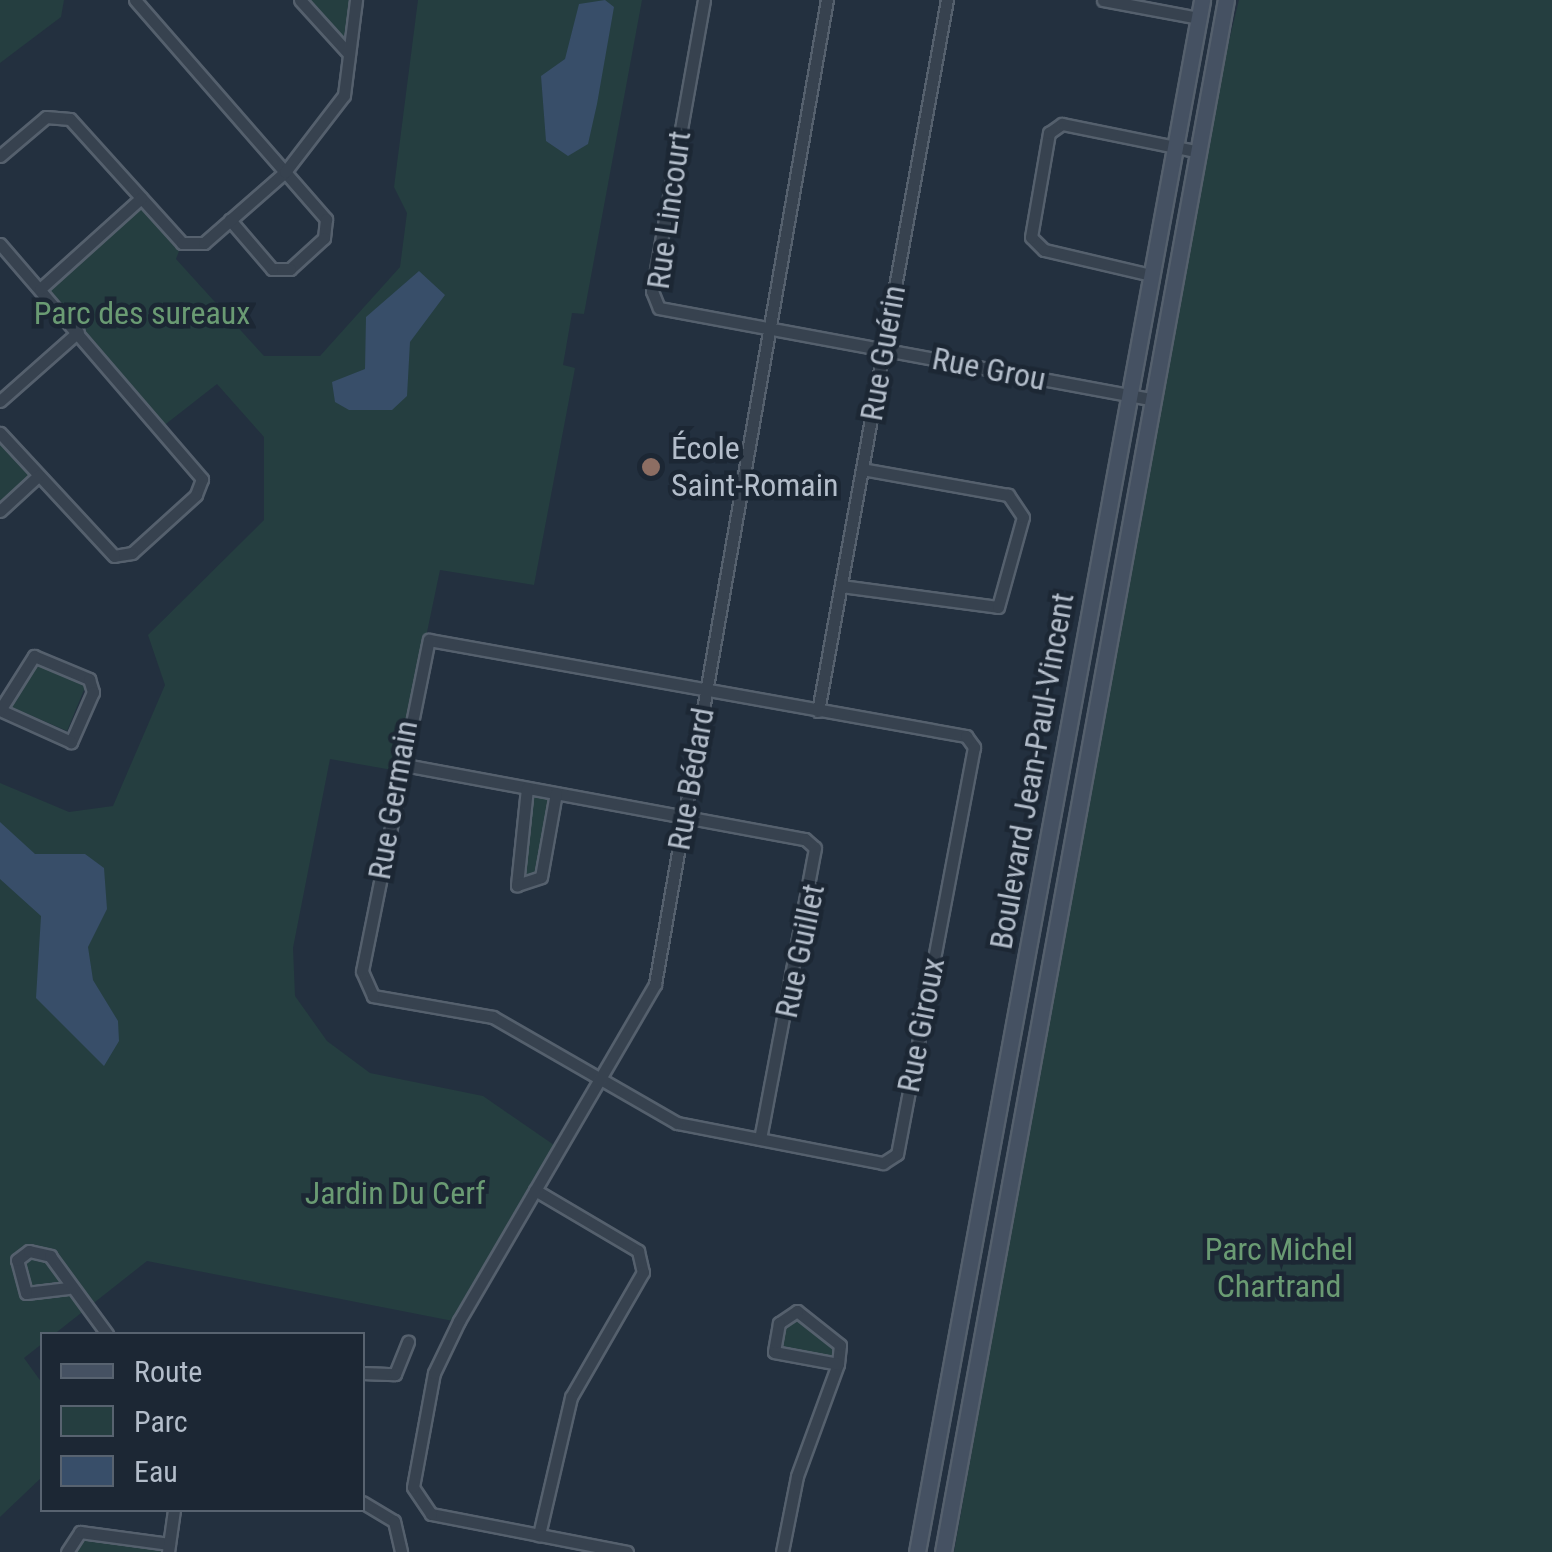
<!DOCTYPE html>
<meta charset="utf-8">
<style>
body{margin:0}
#map{position:relative;width:1552px;height:1552px;overflow:hidden;background:#23303f;font-family:"Roboto Condensed",sans-serif}
div>[style]{position:absolute}
.green>*{inset:0;background:#253e40}
.water>*{inset:0;background:#384e69}
.roads{filter:drop-shadow(2px 0 #55606d) drop-shadow(-2px 0 #55606d) drop-shadow(0 2px #55606d) drop-shadow(0 -2px #55606d)}
.street>*{height:11px;margin:-5.5px;padding:0 5.5px;transform-origin:5.5px;border-radius:5.5px;background:#37424f}
.secondary>*{height:15px;margin:-7.5px;padding:0 7.5px;transform-origin:7.5px;border-radius:7.5px;background:#455162}
.dots>*{width:28px;height:28px;translate:-50% -50%;box-sizing:border-box;border:5px solid #1c2734;border-radius:50%}
span{translate:-50% -50%;white-space:nowrap;text-align:center;line-height:1.15;-webkit-text-stroke:9px #1c2734;paint-order:stroke}
.street-label{font-size:32px;color:#b3bdca}
.park-label{font-size:32px;color:#6a9b73}
.poi-label{font-size:32px;color:#b3bdca}
.left{translate:0 -50%;text-align:left}
.legend{position:absolute;left:40px;top:1332px;width:325px;height:180px;box-sizing:border-box;background:#1c2734;border:2px solid #586370;margin:0;padding:12px 18px;list-style:none;font-size:30px;color:#b3bdca}
.legend li{display:flex;align-items:center;gap:20px;height:50px}
.legend b{width:50px;border:2px solid #586370}
</style>
<div id="map">
<div class="green">
<div style="clip-path:polygon(0 0,64px 0,61px 17px,0 63px)"></div>
<div style="clip-path:polygon(300px 0,356px 0,349px 54px)"></div>
<div style="clip-path:polygon(418px 0,642px 0,584px 314px,572px 313px,563px 365px,575px 368px,534px 585px,440px 570px,398px 771px,330px 759px,293px 948px,295px 996px,327px 1041px,370px 1073px,483px 1096px,554px 1145px,453px 1321px,147px 1261px,24px 1358px,42px 1383px,42px 1477px,0 1517px,0 783px,69px 812px,113px 806px,165px 685px,148px 635px,264px 520px,264px 437px,217px 384px,162px 427px,40px 289px,141px 198px,182px 243px,176px 259px,264px 356px,320px 356px,400px 267px,407px 213px,394px 187px)"></div>
<div style="clip-path:polygon(1239px 0,1552px 0,1552px 1552px,954px 1552px,1202px 151px)"></div>
<div style="clip-path:polygon(0 433px,38px 476px,0 510px)"></div>
<div style="clip-path:polygon(35px 661px,86px 685px,67px 731px,11px 707px)"></div>
<div style="clip-path:polygon(527px 788px,556px 793px,541px 877px,517px 885px)"></div>
<div style="clip-path:polygon(797px 1311px,840px 1345px,838px 1364px,774px 1352px,779px 1323px)"></div>
<div style="clip-path:polygon(80px 1532px,169px 1544px,168px 1552px,67px 1552px)"></div>
</div>
<div class="water">
<div style="clip-path:polygon(605px 0,614px 7px,597px 104px,588px 144px,568px 156px,546px 141px,541px 76px,565px 59px,579px 4px)"></div>
<div style="clip-path:polygon(419px 271px,445px 295px,410px 342px,407px 396px,392px 410px,349px 410px,335px 402px,332px 382px,365px 369px,366px 317px)"></div>
<div style="clip-path:polygon(0 822px,35px 854px,85px 854px,104px 868px,107px 909px,88px 947px,93px 980px,118px 1021px,119px 1041px,104px 1066px,36px 998px,41px 916px,0 879px)"></div>
</div>
<div class="roads">
<div class="street">
<div style="left:135px;top:0;width:291px;rotate:48.9deg"></div>
<div style="left:326px;top:219px;width:19px;rotate:96deg"></div>
<div style="left:324px;top:238px;width:46px;rotate:137.6deg"></div>
<div style="left:290px;top:269px;width:18px;rotate:180deg"></div>
<div style="left:272px;top:269px;width:65px;rotate:-130.6deg"></div>
<div style="left:300px;top:0;width:73px;rotate:47.8deg"></div>
<div style="left:704px;top:0;width:296px;rotate:100.1deg"></div>
<div style="left:652px;top:291px;width:18px;rotate:68deg"></div>
<div style="left:659px;top:308px;width:498px;rotate:10.5deg"></div>
<div style="left:1103px;top:0;width:98px;rotate:10.6deg"></div>
<div style="left:0;top:156px;width:60px;rotate:-40.3deg"></div>
<div style="left:46px;top:117px;width:24px;rotate:5deg"></div>
<div style="left:70px;top:119px;width:167px;rotate:47.9deg"></div>
<div style="left:182px;top:243px;width:22px"></div>
<div style="left:204px;top:243px;width:108px;rotate:-41.2deg"></div>
<div style="left:285px;top:172px;width:97px;rotate:-52.5deg"></div>
<div style="left:344px;top:95px;width:96px;rotate:-82.8deg"></div>
<div style="left:0;top:244px;width:310px;rotate:49.3deg"></div>
<div style="left:202px;top:479px;width:17px;rotate:111deg"></div>
<div style="left:196px;top:495px;width:86px;rotate:137.8deg"></div>
<div style="left:132px;top:553px;width:18px;rotate:171deg"></div>
<div style="left:114px;top:556px;width:168px;rotate:-132.8deg"></div>
<div style="left:1151px;top:275px;width:110px;rotate:-166.8deg"></div>
<div style="left:1044px;top:250px;width:18px;rotate:-135deg"></div>
<div style="left:1031px;top:237px;width:106px;rotate:-80.2deg"></div>
<div style="left:1049px;top:133px;width:16px;rotate:-35deg"></div>
<div style="left:1062px;top:124px;width:136px;rotate:11.5deg"></div>
<div style="left:40px;top:289px;width:136px;rotate:-42deg"></div>
<div style="left:0;top:401px;width:104px;rotate:-41.5deg"></div>
<div style="left:0;top:511px;width:52px;rotate:-42.6deg"></div>
<div style="left:841px;top:586px;width:158px;rotate:7.6deg"></div>
<div style="left:998px;top:607px;width:93px;rotate:-74.5deg"></div>
<div style="left:1023px;top:517px;width:27px;rotate:-124deg"></div>
<div style="left:1008px;top:495px;width:148px;rotate:-169.9deg"></div>
<div style="left:429px;top:640px;width:546px;rotate:10.14deg"></div>
<div style="left:966px;top:736px;width:14px;rotate:54deg"></div>
<div style="left:974px;top:747px;width:414px;rotate:100.7deg"></div>
<div style="left:897px;top:1154px;width:17px;rotate:147deg"></div>
<div style="left:883px;top:1163px;width:210px;rotate:-169deg"></div>
<div style="left:677px;top:1123px;width:212px;rotate:-150.1deg"></div>
<div style="left:493px;top:1017px;width:122px;rotate:-170.1deg"></div>
<div style="left:373px;top:996px;width:27px;rotate:-114deg"></div>
<div style="left:362px;top:971px;width:338px;rotate:-78.6deg"></div>
<div style="left:34px;top:656px;width:60px;rotate:22.7deg"></div>
<div style="left:89px;top:679px;width:14px;rotate:73deg"></div>
<div style="left:93px;top:692px;width:55px;rotate:113.7deg"></div>
<div style="left:71px;top:742px;width:78px;rotate:-155.7deg"></div>
<div style="left:0;top:710px;width:64px;rotate:-57.8deg"></div>
<div style="left:818px;top:711px;width:723px;rotate:-79.72deg"></div>
<div style="left:399px;top:764px;width:413px;rotate:10.5deg"></div>
<div style="left:805px;top:839px;width:13px;rotate:42deg"></div>
<div style="left:815px;top:848px;width:296px;rotate:100.7deg"></div>
<div style="left:527px;top:788px;width:98px;rotate:95.9deg"></div>
<div style="left:517px;top:885px;width:25px;rotate:-18deg"></div>
<div style="left:541px;top:877px;width:85px;rotate:-79.9deg"></div>
<div style="left:535px;top:1190px;width:120px;rotate:30.6deg"></div>
<div style="left:638px;top:1251px;width:22px;rotate:77deg"></div>
<div style="left:643px;top:1272px;width:144px;rotate:119.9deg"></div>
<div style="left:571px;top:1397px;width:142px;rotate:103.1deg"></div>
<div style="left:68px;top:1288px;width:42px;rotate:173.2deg"></div>
<div style="left:26px;top:1293px;width:34px;rotate:-105deg"></div>
<div style="left:17px;top:1260px;width:15px;rotate:-37deg"></div>
<div style="left:29px;top:1251px;width:22px;rotate:13deg"></div>
<div style="left:50px;top:1256px;width:97px;rotate:53.8deg"></div>
<div style="left:362px;top:1373px;width:33px;rotate:2deg"></div>
<div style="left:395px;top:1374px;width:35px;rotate:-68deg"></div>
<div style="left:362px;top:1502px;width:37px;rotate:31deg"></div>
<div style="left:394px;top:1521px;width:32px;rotate:77deg"></div>
<div style="left:67px;top:1552px;width:24px;rotate:-57deg"></div>
<div style="left:80px;top:1532px;width:90px;rotate:7.7deg"></div>
<div style="left:168px;top:1552px;width:42px;rotate:-81.9deg"></div>
<div style="left:627px;top:1552px;width:200px;rotate:-169deg"></div>
<div style="left:431px;top:1514px;width:32px;rotate:-124deg"></div>
<div style="left:413px;top:1487px;width:116px;rotate:-79.6deg"></div>
<div style="left:434px;top:1373px;width:58px;rotate:-64.3deg"></div>
<div style="left:459px;top:1321px;width:390px;rotate:-59.8deg"></div>
<div style="left:655px;top:984px;width:999px;rotate:-80.09deg"></div>
<div style="left:782px;top:1552px;width:77px;rotate:-78.8deg"></div>
<div style="left:797px;top:1476px;width:119px;rotate:-69.9deg"></div>
<div style="left:838px;top:1364px;width:19px;rotate:-84deg"></div>
<div style="left:840px;top:1345px;width:55px;rotate:-141.7deg"></div>
<div style="left:797px;top:1311px;width:22px;rotate:146deg"></div>
<div style="left:779px;top:1323px;width:29px;rotate:100deg"></div>
<div style="left:774px;top:1352px;width:65px;rotate:10.6deg"></div>
</div>
<div class="secondary">
<div style="left:917px;top:1552px;width:1578px;rotate:-79.59deg"></div>
<div style="left:943px;top:1552px;width:1578px;rotate:-79.67deg"></div>
</div>
</div>
<div class="dots">
<div style="left:651px;top:467px;background:#8d6e63"></div>
</div>
<div class="street-label">
<span style="left:669px;top:210px;rotate:-82deg">Rue Lincourt</span>
<span style="left:883px;top:353px;rotate:-80deg">Rue Guérin</span>
<span style="left:989px;top:369px;rotate:11deg">Rue Grou</span>
<span style="left:1032px;top:771px;rotate:-80deg">Boulevard Jean-Paul-Vincent</span>
<span style="left:691px;top:779px;rotate:-80deg">Rue Bédard</span>
<span style="left:393px;top:800px;rotate:-80deg">Rue Germain</span>
<span style="left:800px;top:951px;rotate:-78deg">Rue Guillet</span>
<span style="left:921px;top:1025px;rotate:-79deg">Rue Giroux</span>
</div>
<div class="park-label">
<span style="left:142px;top:313px">Parc des sureaux</span>
<span style="left:395px;top:1193px">Jardin Du Cerf</span>
<span style="left:1279px;top:1268px">Parc Michel<br>Chartrand</span>
</div>
<div class="poi-label">
<span class="left" style="left:671px;top:467px">École<br>Saint-Romain</span>
</div>
<ul class="legend">
<li><b style="height:12px;background:#455162"></b>Route</li>
<li><b style="height:28px;background:#253e40"></b>Parc</li>
<li><b style="height:28px;background:#384e69"></b>Eau</li>
</ul>
</div>
